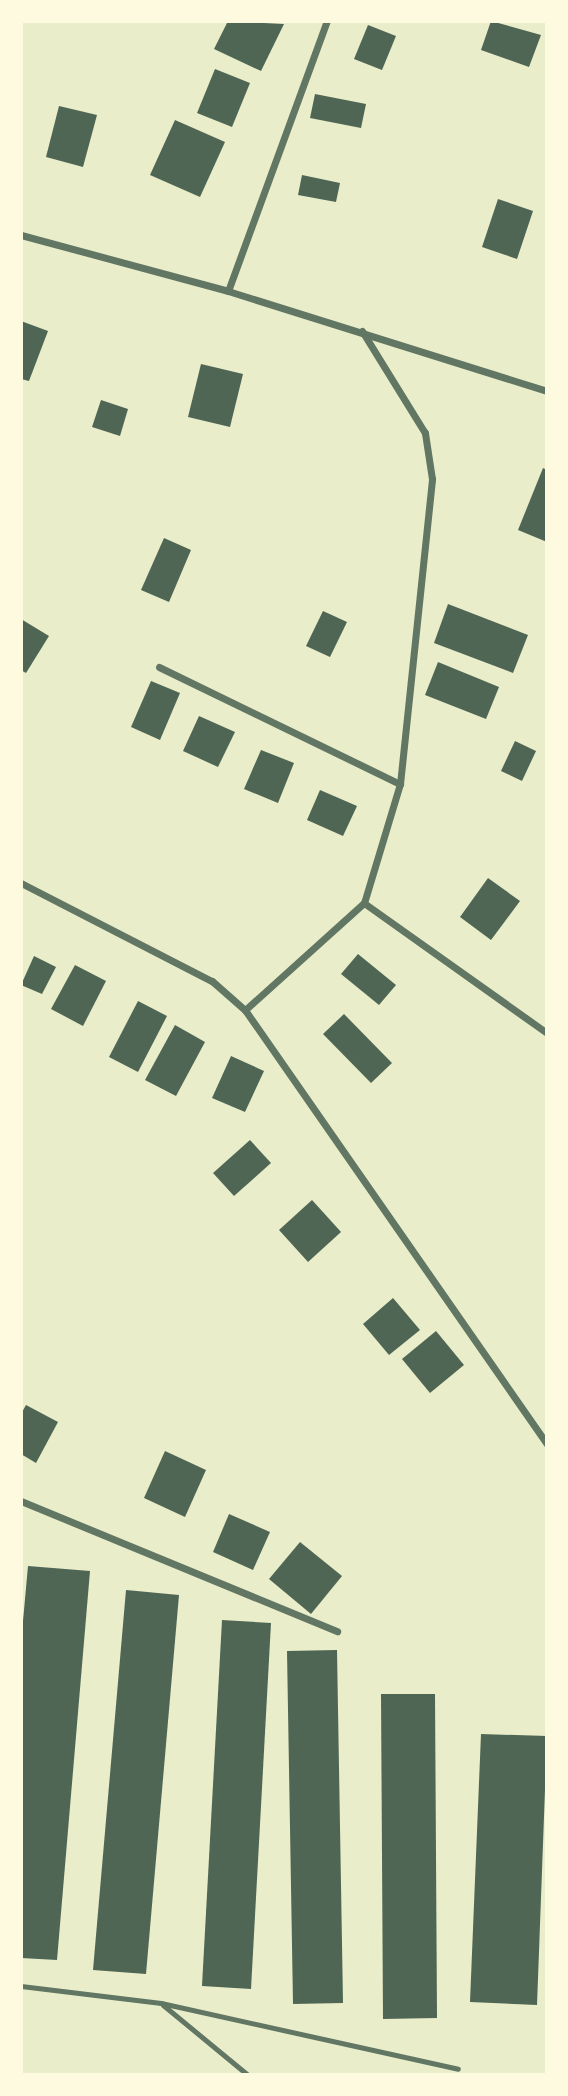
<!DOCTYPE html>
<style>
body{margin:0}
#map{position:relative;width:568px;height:2096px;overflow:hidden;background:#e9edc9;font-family:"Fira Sans Condensed",sans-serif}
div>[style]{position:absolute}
.building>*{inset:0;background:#4f6655}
.service>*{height:5px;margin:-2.5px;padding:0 2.5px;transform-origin:2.5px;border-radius:2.5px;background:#617663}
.minor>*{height:7px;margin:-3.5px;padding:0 3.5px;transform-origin:3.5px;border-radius:3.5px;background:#617663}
span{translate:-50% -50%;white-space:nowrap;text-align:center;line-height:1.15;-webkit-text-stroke:5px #fefae0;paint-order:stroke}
.frame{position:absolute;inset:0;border:23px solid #fefae0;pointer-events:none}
</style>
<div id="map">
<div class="building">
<div style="clip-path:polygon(228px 21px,284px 24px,261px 71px,214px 49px)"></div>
<div style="clip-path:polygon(491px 21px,541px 35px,529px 67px,481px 50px)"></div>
<div style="clip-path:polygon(368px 25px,396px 36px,382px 70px,354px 59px)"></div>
<div style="clip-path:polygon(215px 69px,250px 83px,232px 127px,197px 113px)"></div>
<div style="clip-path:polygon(315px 94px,366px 104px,361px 128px,310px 118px)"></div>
<div style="clip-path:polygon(59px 106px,97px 115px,83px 167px,46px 157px)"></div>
<div style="clip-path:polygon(175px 120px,225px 142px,200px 197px,150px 175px)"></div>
<div style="clip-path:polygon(302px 175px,340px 183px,336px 202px,298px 195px)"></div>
<div style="clip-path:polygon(498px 199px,533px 211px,517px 259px,482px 247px)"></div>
<div style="clip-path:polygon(21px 321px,48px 331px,29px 381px,21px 379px)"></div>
<div style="clip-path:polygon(201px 364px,243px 374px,230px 427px,188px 417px)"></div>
<div style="clip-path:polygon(101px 400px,128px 409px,120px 436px,92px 427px)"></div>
<div style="clip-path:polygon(543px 468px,547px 470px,547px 542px,518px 530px)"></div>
<div style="clip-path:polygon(164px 538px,191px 550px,169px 602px,141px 590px)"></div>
<div style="clip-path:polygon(448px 604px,528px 635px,513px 673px,434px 643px)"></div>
<div style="clip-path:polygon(323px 611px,347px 622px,330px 657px,306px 646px)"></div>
<div style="clip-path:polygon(21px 619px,49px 636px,26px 673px,21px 670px)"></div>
<div style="clip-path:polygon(438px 662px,499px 687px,486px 719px,425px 695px)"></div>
<div style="clip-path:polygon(151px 681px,180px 693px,160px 740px,131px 727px)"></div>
<div style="clip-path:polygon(199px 716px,235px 732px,218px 767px,183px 751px)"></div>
<div style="clip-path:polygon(515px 741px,536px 751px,522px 781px,501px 771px)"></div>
<div style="clip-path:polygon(261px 750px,294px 763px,278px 803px,244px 789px)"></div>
<div style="clip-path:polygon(320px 790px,357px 806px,343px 836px,307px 820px)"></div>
<div style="clip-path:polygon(488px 878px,520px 901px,491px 940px,460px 917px)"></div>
<div style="clip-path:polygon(358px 954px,396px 985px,379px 1005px,341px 974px)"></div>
<div style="clip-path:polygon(34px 956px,56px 967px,42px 994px,21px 985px)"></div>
<div style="clip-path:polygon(75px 965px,106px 981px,83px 1026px,51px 1009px)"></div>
<div style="clip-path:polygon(138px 1001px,167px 1016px,138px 1072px,109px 1057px)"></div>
<div style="clip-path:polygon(344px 1014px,392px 1063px,371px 1083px,323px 1034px)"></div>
<div style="clip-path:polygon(175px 1025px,205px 1042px,176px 1096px,145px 1080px)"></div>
<div style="clip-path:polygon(231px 1056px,264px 1071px,245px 1112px,212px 1098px)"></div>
<div style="clip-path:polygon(250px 1140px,271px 1163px,234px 1196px,213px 1173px)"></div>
<div style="clip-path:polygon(312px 1200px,341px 1232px,308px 1262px,279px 1230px)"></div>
<div style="clip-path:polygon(393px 1298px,420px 1330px,389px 1355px,363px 1324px)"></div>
<div style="clip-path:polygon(436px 1331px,464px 1365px,430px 1393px,402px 1359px)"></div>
<div style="clip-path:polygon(26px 1405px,58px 1422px,36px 1463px,21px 1454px,21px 1414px)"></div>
<div style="clip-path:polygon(165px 1451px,206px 1470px,185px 1517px,144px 1498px)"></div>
<div style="clip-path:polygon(229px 1514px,270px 1532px,253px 1570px,213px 1552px)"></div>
<div style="clip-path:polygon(300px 1542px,342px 1576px,311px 1614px,269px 1579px)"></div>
<div style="clip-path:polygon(28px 1566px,90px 1571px,57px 1960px,21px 1958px,21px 1643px)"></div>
<div style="clip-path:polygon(126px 1590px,179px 1595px,146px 1974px,93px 1970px)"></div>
<div style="clip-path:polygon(222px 1620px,271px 1623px,251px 1989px,202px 1986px)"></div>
<div style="clip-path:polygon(337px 1650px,343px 2003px,293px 2004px,287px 1651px)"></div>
<div style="clip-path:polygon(381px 1694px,435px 1694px,437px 2018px,383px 2019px)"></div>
<div style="clip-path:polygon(481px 1734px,547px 1736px,537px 2005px,470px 2002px)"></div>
</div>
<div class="service">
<div style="left:21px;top:1986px;width:141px;rotate:6.9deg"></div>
<div style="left:161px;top:2003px;width:304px;rotate:12.5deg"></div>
<div style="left:163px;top:2005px;width:110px;rotate:39.5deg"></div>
</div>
<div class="minor">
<div style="left:21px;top:235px;width:214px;rotate:15.1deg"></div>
<div style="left:228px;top:291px;width:334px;rotate:17.4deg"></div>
<div style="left:228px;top:291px;width:288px;rotate:-69.9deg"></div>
<div style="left:159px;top:667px;width:268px;rotate:25.9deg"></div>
<div style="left:21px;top:883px;width:215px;rotate:27.2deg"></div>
<div style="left:212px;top:981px;width:44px;rotate:41.3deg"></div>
<div style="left:245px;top:1010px;width:529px;rotate:55.17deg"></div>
<div style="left:364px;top:903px;width:224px;rotate:35.4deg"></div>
<div style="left:245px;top:1010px;width:160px;rotate:-42deg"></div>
<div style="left:364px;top:903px;width:124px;rotate:-73.2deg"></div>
<div style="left:400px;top:784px;width:307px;rotate:-84deg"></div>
<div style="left:432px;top:479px;width:47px;rotate:-98.7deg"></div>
<div style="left:425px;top:433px;width:120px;rotate:-121.7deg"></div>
<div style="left:21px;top:1501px;width:342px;rotate:22.4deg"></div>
</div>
<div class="frame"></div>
</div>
